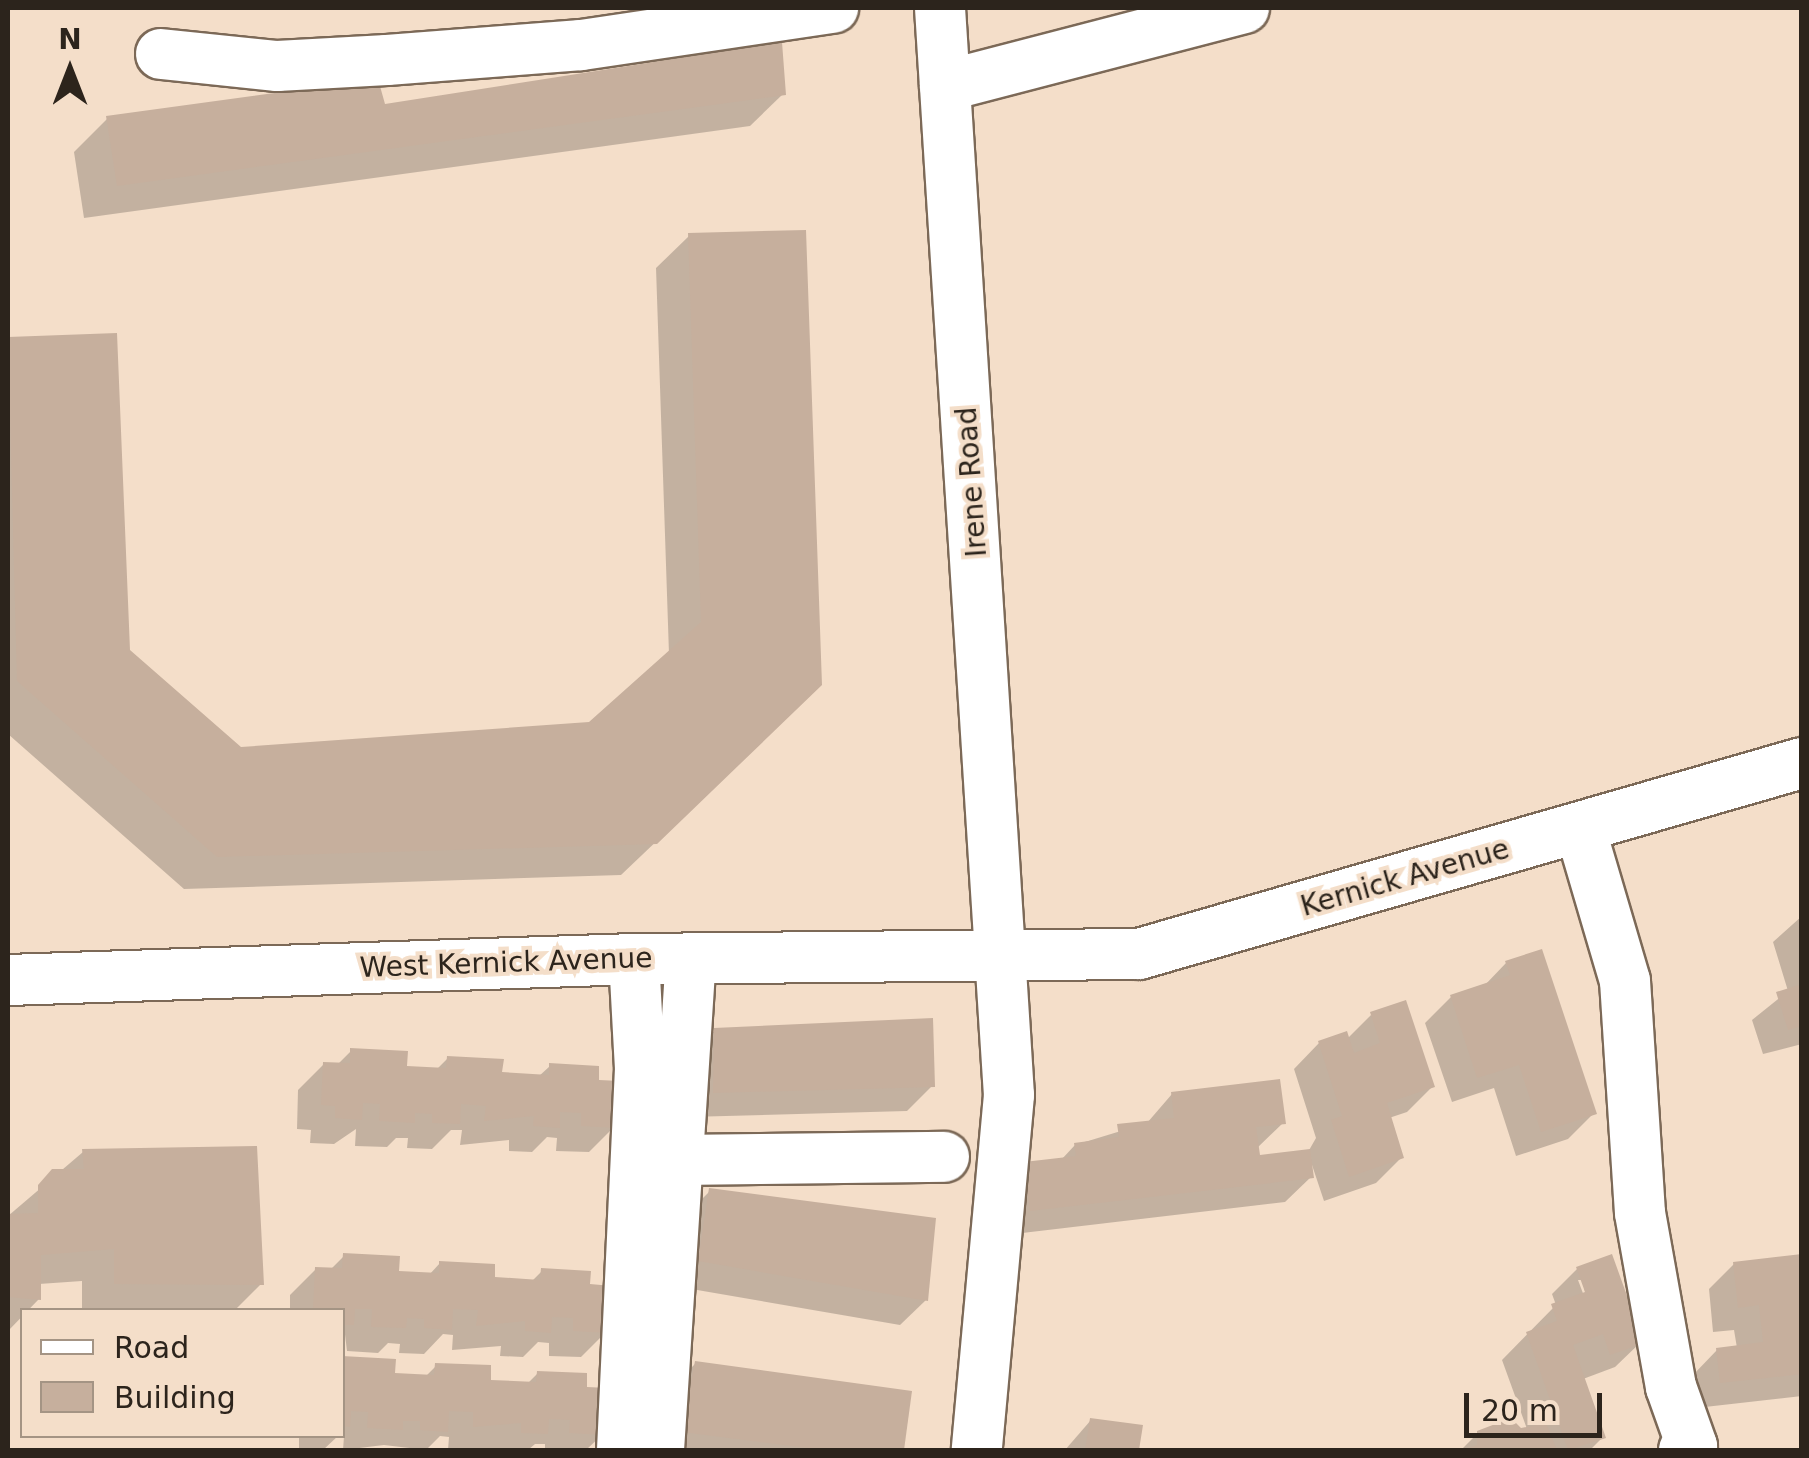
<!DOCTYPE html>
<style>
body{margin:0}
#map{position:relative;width:1809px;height:1458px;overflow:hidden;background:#f4dec9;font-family:"DejaVu Sans",sans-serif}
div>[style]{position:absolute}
.shadow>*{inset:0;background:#0003}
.building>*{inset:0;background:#c6af9d}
.roads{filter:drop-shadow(2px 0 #7c6957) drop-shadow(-2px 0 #7c6957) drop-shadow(0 2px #7c6957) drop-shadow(0 -2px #7c6957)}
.minor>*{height:50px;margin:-25px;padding:0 25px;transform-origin:25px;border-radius:25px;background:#fff}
span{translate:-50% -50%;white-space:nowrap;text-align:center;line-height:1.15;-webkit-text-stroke:8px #f4dec9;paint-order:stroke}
.street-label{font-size:28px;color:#2c241c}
.frame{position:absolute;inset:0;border:10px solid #2c241c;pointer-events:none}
.legend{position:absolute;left:20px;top:1308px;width:325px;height:130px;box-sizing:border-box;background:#f4dec9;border:2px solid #a49484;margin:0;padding:12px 18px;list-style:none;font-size:30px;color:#2c241c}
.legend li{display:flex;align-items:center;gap:20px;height:50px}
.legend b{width:50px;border:2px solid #a49484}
.north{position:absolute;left:20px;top:20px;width:100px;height:100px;-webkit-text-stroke:8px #f4dec9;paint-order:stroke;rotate:0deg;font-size:28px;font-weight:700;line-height:40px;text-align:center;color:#2c241c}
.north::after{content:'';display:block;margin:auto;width:35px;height:45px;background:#2c241c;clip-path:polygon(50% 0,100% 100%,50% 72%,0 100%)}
.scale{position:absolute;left:1464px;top:1393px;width:138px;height:45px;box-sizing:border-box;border:5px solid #2c241c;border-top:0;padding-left:12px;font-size:30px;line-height:35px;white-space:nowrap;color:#2c241c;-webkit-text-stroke:8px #f4dec9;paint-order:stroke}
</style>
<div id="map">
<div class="shadow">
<div style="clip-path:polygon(783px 94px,750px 126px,84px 218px,74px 152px,107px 119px)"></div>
<div style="clip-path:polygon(689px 236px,786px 718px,621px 875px,184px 889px,8px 734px,8px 339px,114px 336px,128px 652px,240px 750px,590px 725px,669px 654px,656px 268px)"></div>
<div style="clip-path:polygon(1802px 916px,1802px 1044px,1763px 1054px,1752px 1020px,1788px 991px,1773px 942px)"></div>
<div style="clip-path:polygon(1506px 963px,1594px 1113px,1568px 1139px,1516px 1156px,1494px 1088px,1452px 1102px,1425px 1023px,1451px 997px,1483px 987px)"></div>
<div style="clip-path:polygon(1371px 1015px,1432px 1087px,1407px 1112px,1389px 1118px,1402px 1157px,1376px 1183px,1324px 1201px,1312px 1165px,1311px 1177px,1285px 1202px,1005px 1235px,1000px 1190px,1061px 1160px,1075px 1145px,1147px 1123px,1172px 1094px,1283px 1123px,1256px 1149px,1257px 1158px,1308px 1152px,1316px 1138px,1294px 1069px,1319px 1043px,1347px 1039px)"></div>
<div style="clip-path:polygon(715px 1030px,932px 1086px,907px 1111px,688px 1117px,690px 1056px)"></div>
<div style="clip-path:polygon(351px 1051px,405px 1069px,436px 1070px,448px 1058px,499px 1075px,538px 1077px,550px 1066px,596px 1082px,615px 1126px,589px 1152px,556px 1151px,557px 1138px,547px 1137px,532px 1152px,509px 1151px,509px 1140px,460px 1145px,462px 1130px,451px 1130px,432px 1149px,407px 1148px,408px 1138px,396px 1138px,387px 1147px,355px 1146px,356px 1129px,334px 1144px,310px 1143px,311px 1130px,297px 1129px,298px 1090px,324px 1064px,337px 1065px)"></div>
<div style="clip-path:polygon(83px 1152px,261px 1284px,235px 1310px,82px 1310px,82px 1281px,39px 1284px,39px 1299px,8px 1331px,8px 1216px)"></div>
<div style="clip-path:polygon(710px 1191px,926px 1300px,900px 1325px,674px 1286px,685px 1216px)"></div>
<div style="clip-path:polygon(344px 1256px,396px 1274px,429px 1275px,440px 1263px,492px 1280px,531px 1282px,542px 1271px,588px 1287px,606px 1332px,581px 1357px,549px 1356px,549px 1343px,538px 1342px,523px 1357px,500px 1356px,501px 1346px,452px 1350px,453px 1335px,443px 1334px,424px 1354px,399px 1353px,400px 1344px,388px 1343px,378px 1353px,347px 1351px,342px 1310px,290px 1310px,290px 1295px,316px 1269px,330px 1270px)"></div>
<div style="clip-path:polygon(1802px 1256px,1802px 1396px,1696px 1408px,1692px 1376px,1717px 1350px,1737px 1348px,1734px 1330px,1713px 1332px,1709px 1289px,1734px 1264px)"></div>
<div style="clip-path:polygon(evenodd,1577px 1269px,1641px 1342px,1615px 1367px,1583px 1379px,1603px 1437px,1590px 1450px,1461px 1450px,1478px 1433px,1527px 1429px,1502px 1360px,1556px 1305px,1552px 1294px,1577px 1269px,1578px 1280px,1583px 1280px,1587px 1304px,1578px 1280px)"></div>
<div style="clip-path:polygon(342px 1358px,393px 1375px,425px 1377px,436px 1366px,488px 1382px,527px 1384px,538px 1373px,584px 1389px,603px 1434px,586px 1450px,545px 1450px,545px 1444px,535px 1444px,528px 1450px,448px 1450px,449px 1437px,440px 1436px,426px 1450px,384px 1445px,343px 1450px,344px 1436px,338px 1436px,323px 1450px,299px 1450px,299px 1438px,284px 1436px,342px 1436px)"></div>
<div style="clip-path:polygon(696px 1363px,909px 1393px,902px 1450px,659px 1450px,670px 1389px)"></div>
<div style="clip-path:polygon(1091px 1420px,1140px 1427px,1137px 1450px,1065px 1450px)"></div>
</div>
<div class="building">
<div style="clip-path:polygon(782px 42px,786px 95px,117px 186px,106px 116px,378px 79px,385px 104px)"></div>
<div style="clip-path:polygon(806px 230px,822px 685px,657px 844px,217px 857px,17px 681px,8px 337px,117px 333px,130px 650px,241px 747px,589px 722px,701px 622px,688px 233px)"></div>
<div style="clip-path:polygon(1542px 949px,1597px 1114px,1541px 1132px,1519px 1065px,1477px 1078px,1450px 995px,1510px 975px,1505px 961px)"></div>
<div style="clip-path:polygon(1802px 984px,1802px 1026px,1788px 1030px,1776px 992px)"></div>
<div style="clip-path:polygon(1406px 1000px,1435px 1087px,1387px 1103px,1404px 1158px,1349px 1177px,1331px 1120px,1342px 1116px,1318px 1041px,1347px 1031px,1354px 1053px,1380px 1043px,1370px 1012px)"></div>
<div style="clip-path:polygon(933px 1018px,935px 1087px,713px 1093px,714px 1028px)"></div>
<div style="clip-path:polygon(350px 1048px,408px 1051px,407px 1066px,446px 1068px,447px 1056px,504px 1059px,502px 1072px,549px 1075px,549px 1063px,599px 1066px,599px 1080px,620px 1081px,617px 1128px,581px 1126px,581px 1113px,560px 1112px,560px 1128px,533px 1126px,534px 1116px,484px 1121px,486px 1106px,461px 1104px,460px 1124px,432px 1123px,432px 1114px,415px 1113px,415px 1123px,379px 1121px,380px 1104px,363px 1103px,362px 1120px,335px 1118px,335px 1106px,321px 1105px,323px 1062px,350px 1063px)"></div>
<div style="clip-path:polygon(1280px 1079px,1286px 1124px,1256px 1127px,1260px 1155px,1310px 1149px,1314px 1178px,1030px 1211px,1024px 1162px,1076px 1156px,1074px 1143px,1119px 1137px,1117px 1124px,1174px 1118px,1171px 1092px)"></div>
<div style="clip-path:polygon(257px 1146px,264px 1285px,114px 1284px,114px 1249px,41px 1255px,41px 1300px,8px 1297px,8px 1214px,38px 1213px,38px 1185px,52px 1169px,84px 1169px,82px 1149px)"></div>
<div style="clip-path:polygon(709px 1188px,936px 1218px,928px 1301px,698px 1261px)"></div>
<div style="clip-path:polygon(343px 1253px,400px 1256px,399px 1271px,439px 1273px,439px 1261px,495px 1264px,495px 1277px,540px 1280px,541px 1268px,591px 1271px,590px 1284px,612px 1286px,609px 1333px,573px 1331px,573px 1318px,552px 1317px,551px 1333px,525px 1331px,525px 1321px,476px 1326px,478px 1310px,453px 1309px,452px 1330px,424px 1328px,424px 1319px,407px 1318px,406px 1328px,371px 1327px,372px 1309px,355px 1309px,354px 1325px,342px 1325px,342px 1310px,313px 1310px,315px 1267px,342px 1268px)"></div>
<div style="clip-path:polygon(1612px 1254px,1644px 1343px,1610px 1355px,1603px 1334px,1573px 1345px,1606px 1438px,1568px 1450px,1526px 1332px,1557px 1321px,1551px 1304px,1585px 1292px,1576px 1267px)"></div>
<div style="clip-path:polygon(1802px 1254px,1802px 1374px,1720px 1383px,1716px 1348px,1763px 1342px,1759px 1305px,1738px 1308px,1733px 1262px)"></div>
<div style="clip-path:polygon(342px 1356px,396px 1359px,395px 1373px,434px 1375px,435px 1363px,491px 1365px,491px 1380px,536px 1382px,537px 1371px,587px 1373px,587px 1387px,608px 1388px,605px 1435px,569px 1433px,570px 1420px,549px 1419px,548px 1434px,521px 1433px,521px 1423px,473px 1427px,473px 1412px,449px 1411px,448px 1432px,420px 1430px,420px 1421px,403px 1421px,403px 1430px,367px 1428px,368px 1412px,351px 1411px,350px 1427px,342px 1426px)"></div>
<div style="clip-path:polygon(695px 1361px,912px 1391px,904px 1450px,824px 1450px,682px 1432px)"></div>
<div style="clip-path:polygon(1090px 1418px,1143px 1425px,1139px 1450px,1085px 1450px)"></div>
<div style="clip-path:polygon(1511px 1418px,1521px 1428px,1546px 1423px,1557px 1450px,1463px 1450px,1477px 1445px,1477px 1431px)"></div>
</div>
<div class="roads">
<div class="minor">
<div style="left:940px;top:8px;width:1089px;rotate:86.37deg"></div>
<div style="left:1009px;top:1095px;width:356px;rotate:95.2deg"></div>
<div style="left:161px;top:54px;width:117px;rotate:5.9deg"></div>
<div style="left:277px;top:66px;width:110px;rotate:-3.1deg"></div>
<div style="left:387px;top:60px;width:195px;rotate:-4.4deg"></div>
<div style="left:581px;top:45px;width:255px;rotate:-8.4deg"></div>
<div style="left:945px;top:86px;width:309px;rotate:-14.6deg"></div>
<div style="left:1580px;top:828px;width:159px;rotate:73.6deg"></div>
<div style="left:1625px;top:981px;width:232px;rotate:86.3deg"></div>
<div style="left:1640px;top:1213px;width:177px;rotate:79.9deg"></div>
<div style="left:1671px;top:1387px;width:63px;rotate:70.4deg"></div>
<div style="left:1692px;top:1446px;width:9px;rotate:153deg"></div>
<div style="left:8px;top:980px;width:626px;rotate:-1.92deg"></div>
<div style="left:634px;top:959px;width:505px;rotate:-0.57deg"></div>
<div style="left:1139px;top:954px;width:690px;rotate:-16.07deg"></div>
<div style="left:681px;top:1160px;width:263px;rotate:-0.7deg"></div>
<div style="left:622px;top:1450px;width:381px;rotate:-87.3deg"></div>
<div style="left:640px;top:1069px;width:110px;rotate:-93.1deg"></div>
<div style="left:659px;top:1450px;width:493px;rotate:-86.3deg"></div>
</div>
</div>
<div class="street-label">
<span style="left:972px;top:482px;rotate:-94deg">Irene Road</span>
<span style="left:1405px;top:878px;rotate:-16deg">Kernick Avenue</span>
<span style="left:506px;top:963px;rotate:-2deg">West Kernick Avenue</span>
</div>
<div class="frame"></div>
<ul class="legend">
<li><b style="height:12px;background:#fff"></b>Road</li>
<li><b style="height:28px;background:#c6af9d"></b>Building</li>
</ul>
<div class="north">N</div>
<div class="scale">20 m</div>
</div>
